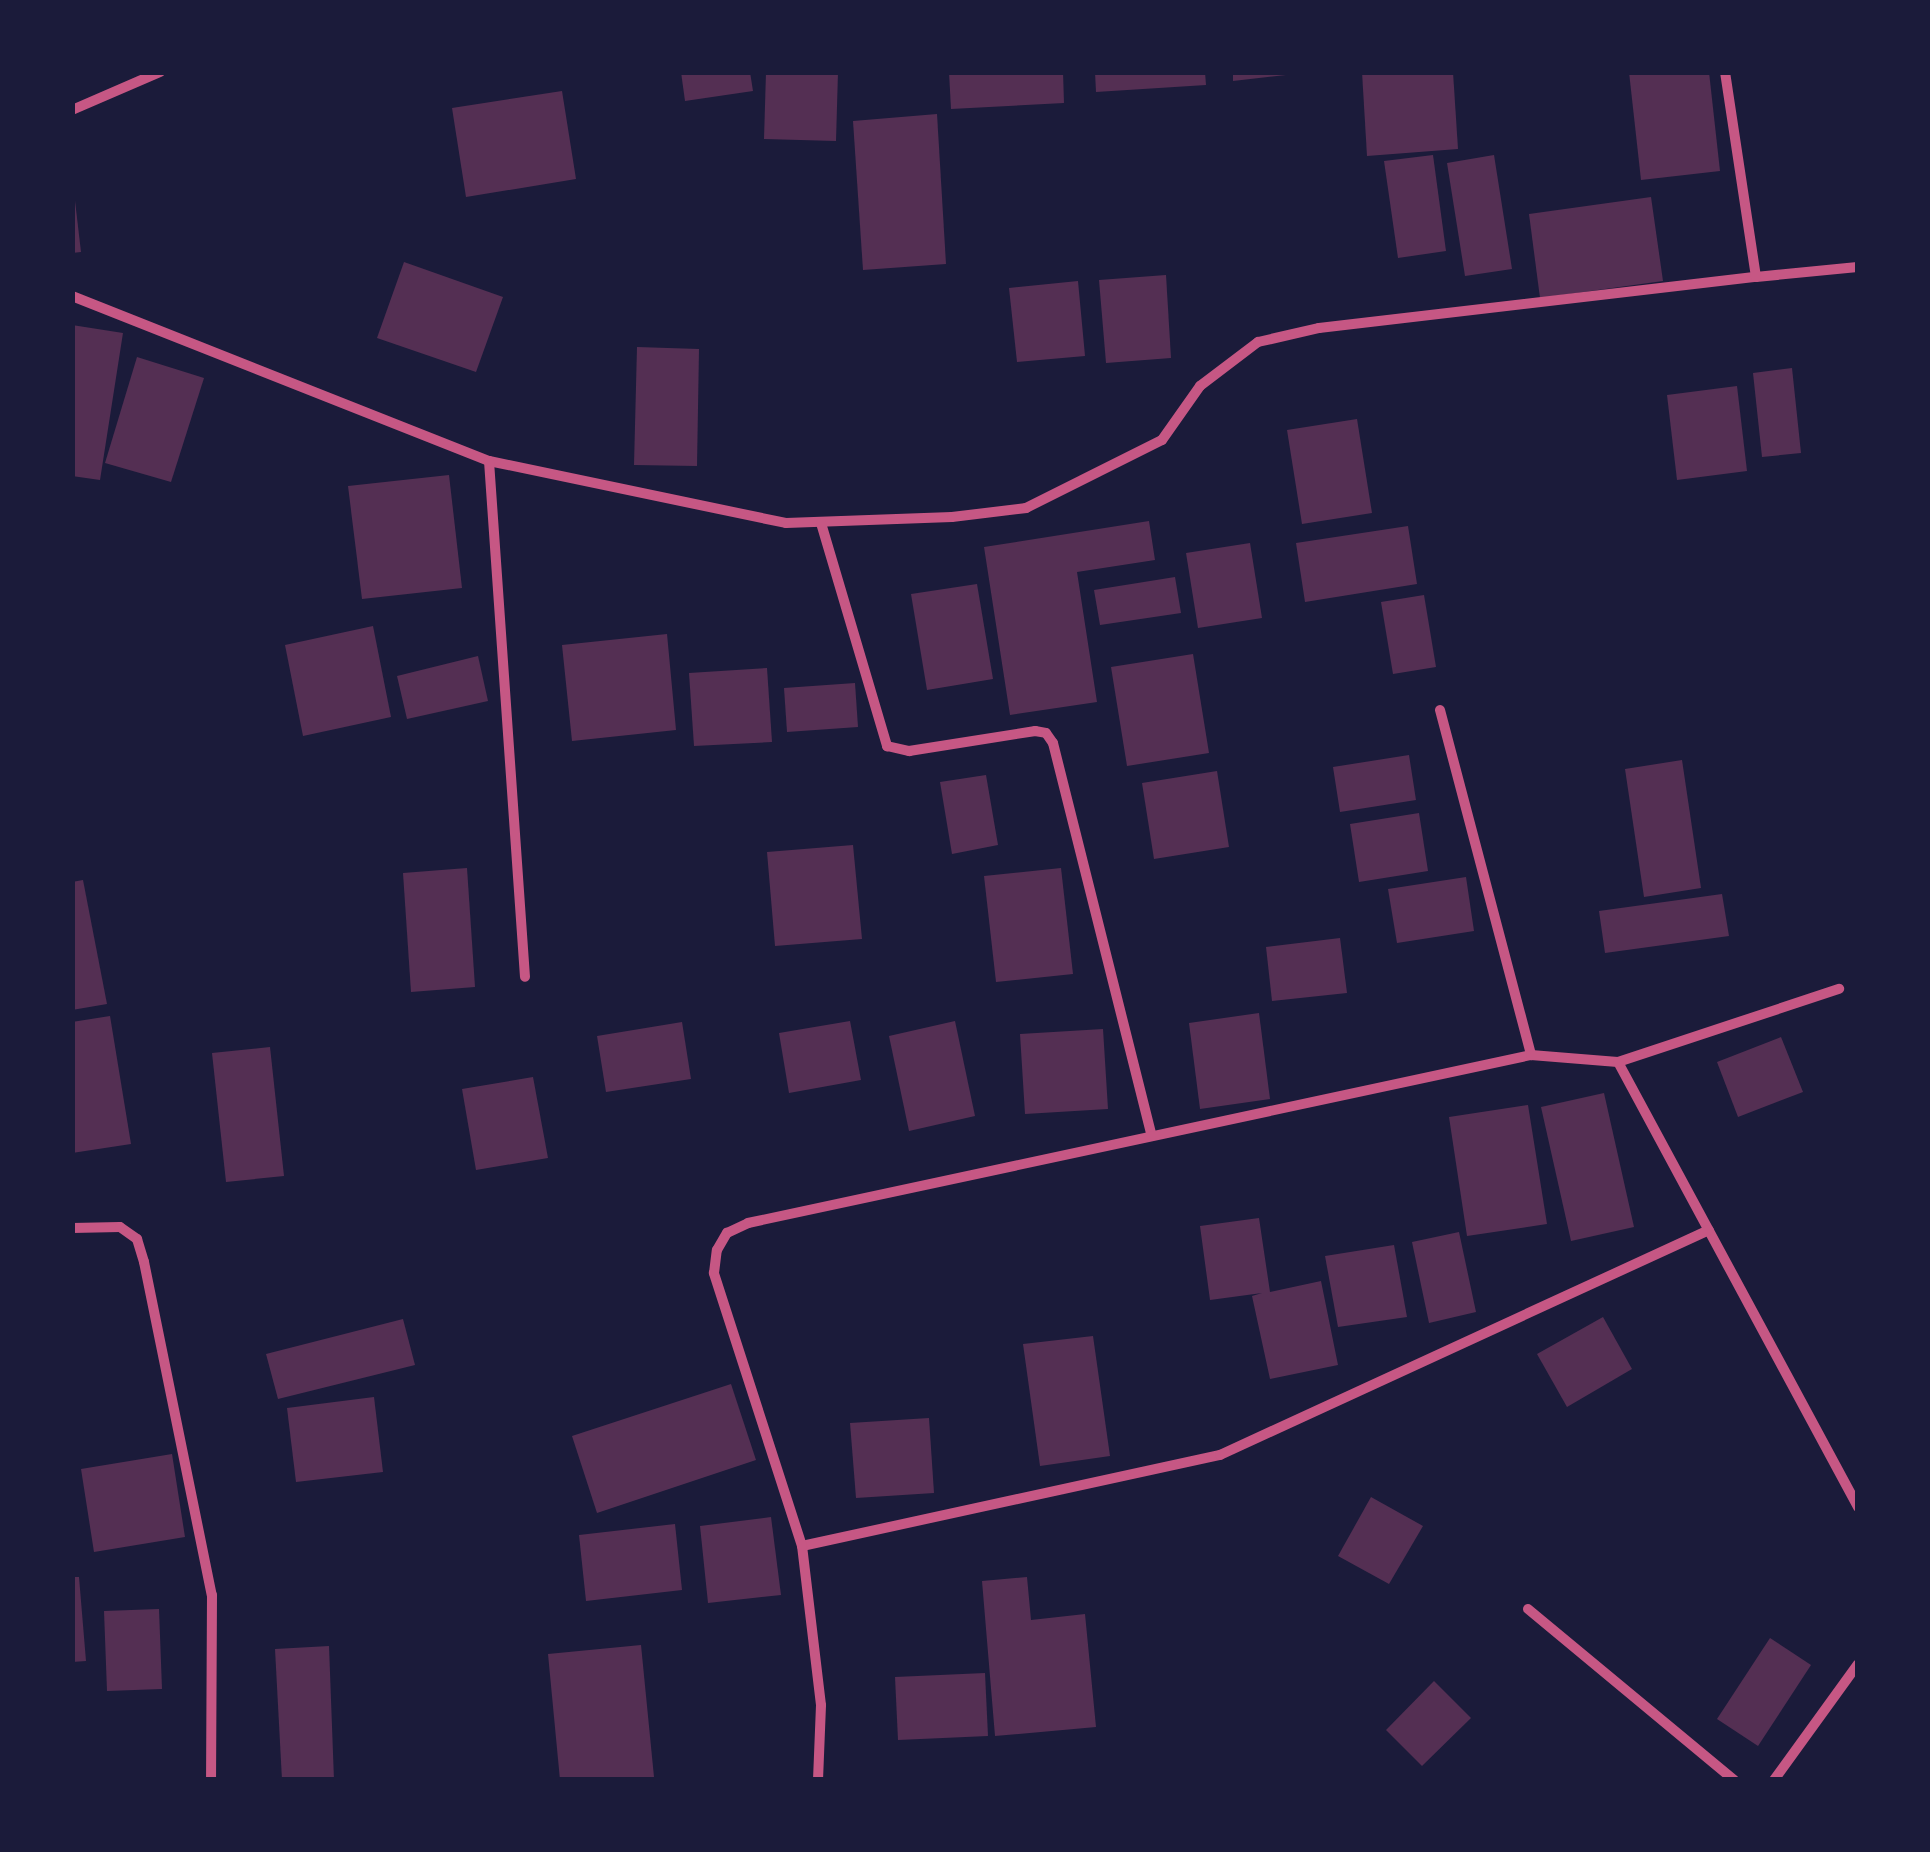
<!DOCTYPE html>
<style>
body{margin:0}
#map{position:relative;width:1930px;height:1852px;overflow:hidden;background:#1b1b3a;font-family:"Archivo Narrow",sans-serif}
div>[style]{position:absolute}
.building>*{inset:0;background:#542f53}
.minor>*{height:10px;margin:-5px;padding:0 5px;transform-origin:5px;border-radius:5px;background:#c65784}
span{translate:-50% -50%;white-space:nowrap;text-align:center;line-height:1.15;-webkit-text-stroke:8px #1b1b3a;paint-order:stroke}
.frame{position:absolute;inset:0;border:75px solid #1b1b3a;pointer-events:none}
</style>
<div id="map">
<div class="building">
<div style="clip-path:polygon(681px 72px,750px 72px,753px 91px,685px 101px)"></div>
<div style="clip-path:polygon(766px 72px,838px 72px,836px 141px,764px 139px)"></div>
<div style="clip-path:polygon(949px 72px,1063px 72px,1064px 103px,951px 109px)"></div>
<div style="clip-path:polygon(1095px 72px,1205px 72px,1206px 85px,1096px 92px)"></div>
<div style="clip-path:polygon(1233px 72px,1286px 72px,1286px 75px,1233px 81px)"></div>
<div style="clip-path:polygon(1362px 72px,1453px 72px,1458px 149px,1367px 156px)"></div>
<div style="clip-path:polygon(1629px 72px,1709px 72px,1720px 171px,1641px 180px)"></div>
<div style="clip-path:polygon(562px 91px,576px 179px,466px 197px,452px 108px)"></div>
<div style="clip-path:polygon(937px 114px,946px 264px,863px 270px,853px 121px)"></div>
<div style="clip-path:polygon(1433px 155px,1446px 251px,1398px 258px,1384px 161px)"></div>
<div style="clip-path:polygon(1494px 155px,1512px 269px,1465px 276px,1447px 163px)"></div>
<div style="clip-path:polygon(72px 175px,81px 252px,72px 253px)"></div>
<div style="clip-path:polygon(1651px 197px,1663px 281px,1540px 298px,1529px 214px)"></div>
<div style="clip-path:polygon(404px 262px,503px 297px,476px 372px,377px 338px)"></div>
<div style="clip-path:polygon(1166px 275px,1171px 358px,1106px 363px,1099px 280px)"></div>
<div style="clip-path:polygon(1078px 281px,1085px 356px,1017px 362px,1009px 288px)"></div>
<div style="clip-path:polygon(72px 325px,123px 333px,100px 480px,72px 476px)"></div>
<div style="clip-path:polygon(637px 347px,699px 349px,697px 466px,634px 465px)"></div>
<div style="clip-path:polygon(137px 357px,204px 378px,171px 482px,105px 463px)"></div>
<div style="clip-path:polygon(1792px 368px,1801px 453px,1762px 457px,1753px 373px)"></div>
<div style="clip-path:polygon(1737px 386px,1747px 471px,1677px 480px,1667px 395px)"></div>
<div style="clip-path:polygon(1357px 419px,1372px 513px,1302px 524px,1287px 430px)"></div>
<div style="clip-path:polygon(449px 475px,462px 588px,362px 599px,348px 486px)"></div>
<div style="clip-path:polygon(1149px 521px,1155px 560px,1077px 572px,1097px 702px,1010px 715px,984px 547px)"></div>
<div style="clip-path:polygon(1408px 526px,1417px 584px,1305px 602px,1296px 543px)"></div>
<div style="clip-path:polygon(1250px 543px,1262px 618px,1198px 628px,1186px 553px)"></div>
<div style="clip-path:polygon(1175px 577px,1181px 613px,1100px 625px,1094px 590px)"></div>
<div style="clip-path:polygon(977px 584px,993px 679px,927px 690px,911px 594px)"></div>
<div style="clip-path:polygon(1424px 595px,1436px 667px,1393px 674px,1381px 602px)"></div>
<div style="clip-path:polygon(373px 626px,391px 717px,303px 736px,285px 645px)"></div>
<div style="clip-path:polygon(667px 634px,676px 730px,572px 741px,562px 645px)"></div>
<div style="clip-path:polygon(1193px 654px,1209px 753px,1127px 766px,1111px 667px)"></div>
<div style="clip-path:polygon(478px 656px,488px 701px,407px 719px,397px 676px)"></div>
<div style="clip-path:polygon(767px 668px,772px 742px,694px 746px,689px 673px)"></div>
<div style="clip-path:polygon(855px 683px,858px 727px,787px 732px,784px 688px)"></div>
<div style="clip-path:polygon(1409px 755px,1416px 800px,1340px 812px,1333px 767px)"></div>
<div style="clip-path:polygon(1682px 760px,1701px 888px,1644px 897px,1625px 769px)"></div>
<div style="clip-path:polygon(1217px 771px,1229px 847px,1154px 859px,1142px 783px)"></div>
<div style="clip-path:polygon(986px 775px,998px 845px,952px 854px,940px 782px)"></div>
<div style="clip-path:polygon(1419px 813px,1428px 871px,1359px 882px,1350px 824px)"></div>
<div style="clip-path:polygon(853px 845px,862px 939px,775px 946px,767px 852px)"></div>
<div style="clip-path:polygon(467px 868px,475px 987px,411px 992px,403px 873px)"></div>
<div style="clip-path:polygon(1061px 868px,1073px 974px,996px 982px,984px 876px)"></div>
<div style="clip-path:polygon(1466px 877px,1474px 931px,1397px 943px,1388px 889px)"></div>
<div style="clip-path:polygon(83px 880px,107px 1004px,72px 1010px,72px 882px)"></div>
<div style="clip-path:polygon(1722px 894px,1729px 936px,1605px 953px,1599px 911px)"></div>
<div style="clip-path:polygon(1340px 938px,1347px 993px,1272px 1001px,1266px 947px)"></div>
<div style="clip-path:polygon(1259px 1013px,1270px 1099px,1200px 1109px,1189px 1023px)"></div>
<div style="clip-path:polygon(110px 1016px,131px 1144px,72px 1153px,72px 1022px)"></div>
<div style="clip-path:polygon(850px 1021px,861px 1080px,789px 1093px,779px 1033px)"></div>
<div style="clip-path:polygon(955px 1021px,975px 1116px,909px 1131px,889px 1036px)"></div>
<div style="clip-path:polygon(682px 1022px,691px 1079px,606px 1092px,597px 1036px)"></div>
<div style="clip-path:polygon(1103px 1029px,1108px 1109px,1025px 1114px,1020px 1034px)"></div>
<div style="clip-path:polygon(1781px 1037px,1803px 1092px,1738px 1117px,1717px 1062px)"></div>
<div style="clip-path:polygon(270px 1047px,284px 1176px,226px 1182px,212px 1053px)"></div>
<div style="clip-path:polygon(533px 1077px,548px 1158px,476px 1170px,462px 1089px)"></div>
<div style="clip-path:polygon(1604px 1093px,1634px 1227px,1571px 1241px,1541px 1107px)"></div>
<div style="clip-path:polygon(1528px 1105px,1547px 1224px,1467px 1236px,1449px 1117px)"></div>
<div style="clip-path:polygon(1259px 1218px,1270px 1292px,1321px 1281px,1338px 1365px,1270px 1379px,1252px 1296px,1262px 1293px,1210px 1300px,1200px 1226px)"></div>
<div style="clip-path:polygon(1459px 1232px,1476px 1312px,1429px 1323px,1412px 1242px)"></div>
<div style="clip-path:polygon(1394px 1245px,1407px 1317px,1338px 1327px,1325px 1256px)"></div>
<div style="clip-path:polygon(1603px 1317px,1632px 1369px,1567px 1407px,1537px 1354px)"></div>
<div style="clip-path:polygon(403px 1319px,415px 1365px,278px 1399px,266px 1354px)"></div>
<div style="clip-path:polygon(1093px 1336px,1110px 1456px,1040px 1466px,1023px 1344px)"></div>
<div style="clip-path:polygon(731px 1384px,756px 1460px,597px 1513px,572px 1436px)"></div>
<div style="clip-path:polygon(374px 1397px,383px 1472px,296px 1482px,287px 1408px)"></div>
<div style="clip-path:polygon(929px 1418px,934px 1493px,856px 1498px,850px 1423px)"></div>
<div style="clip-path:polygon(172px 1454px,185px 1537px,94px 1552px,81px 1469px)"></div>
<div style="clip-path:polygon(1371px 1497px,1423px 1526px,1389px 1584px,1338px 1556px)"></div>
<div style="clip-path:polygon(771px 1517px,781px 1595px,708px 1603px,700px 1526px)"></div>
<div style="clip-path:polygon(675px 1524px,682px 1590px,586px 1601px,579px 1535px)"></div>
<div style="clip-path:polygon(72px 1577px,79px 1577px,86px 1661px,72px 1662px)"></div>
<div style="clip-path:polygon(1027px 1577px,1031px 1620px,1085px 1614px,1096px 1727px,995px 1736px,982px 1581px)"></div>
<div style="clip-path:polygon(159px 1609px,162px 1689px,107px 1691px,104px 1611px)"></div>
<div style="clip-path:polygon(1770px 1638px,1811px 1665px,1758px 1746px,1717px 1719px)"></div>
<div style="clip-path:polygon(641px 1645px,654px 1777px,560px 1780px,548px 1654px)"></div>
<div style="clip-path:polygon(329px 1646px,334px 1780px,282px 1780px,275px 1649px)"></div>
<div style="clip-path:polygon(985px 1673px,988px 1736px,898px 1740px,895px 1677px)"></div>
<div style="clip-path:polygon(1434px 1681px,1471px 1718px,1422px 1766px,1386px 1730px)"></div>
</div>
<div class="minor">
<div style="left:72px;top:110px;width:96px;rotate:-23.4deg"></div>
<div style="left:1756px;top:277px;width:102px;rotate:-5.6deg"></div>
<div style="left:72px;top:296px;width:448px;rotate:21.6deg"></div>
<div style="left:489px;top:461px;width:303px;rotate:11.8deg"></div>
<div style="left:786px;top:523px;width:166px;rotate:-2.1deg"></div>
<div style="left:952px;top:517px;width:75px;rotate:-6.9deg"></div>
<div style="left:1026px;top:508px;width:152px;rotate:-26.6deg"></div>
<div style="left:1162px;top:440px;width:66px;rotate:-54.9deg"></div>
<div style="left:1200px;top:386px;width:73px;rotate:-37.2deg"></div>
<div style="left:1258px;top:342px;width:63px;rotate:-12.9deg"></div>
<div style="left:1319px;top:328px;width:440px;rotate:-6.7deg"></div>
<div style="left:1756px;top:277px;width:207px;rotate:-98.6deg"></div>
<div style="left:489px;top:461px;width:517px;rotate:86.01deg"></div>
<div style="left:821px;top:523px;width:233px;rotate:73.5deg"></div>
<div style="left:887px;top:746px;width:23px;rotate:13deg"></div>
<div style="left:909px;top:751px;width:128px;rotate:-9deg"></div>
<div style="left:1035px;top:731px;width:11px;rotate:10deg"></div>
<div style="left:1046px;top:733px;width:12px;rotate:55deg"></div>
<div style="left:1053px;top:743px;width:405px;rotate:75.9deg"></div>
<div style="left:1440px;top:710px;width:357px;rotate:75.2deg"></div>
<div style="left:1618px;top:1062px;width:506px;rotate:61.66deg"></div>
<div style="left:72px;top:1228px;width:48px;rotate:-1.2deg"></div>
<div style="left:120px;top:1227px;width:21px;rotate:35deg"></div>
<div style="left:137px;top:1239px;width:24px;rotate:73deg"></div>
<div style="left:144px;top:1262px;width:340px;rotate:78.5deg"></div>
<div style="left:212px;top:1595px;width:185px;rotate:90.3deg"></div>
<div style="left:802px;top:1546px;width:428px;rotate:-12.3deg"></div>
<div style="left:1220px;top:1455px;width:538px;rotate:-24.71deg"></div>
<div style="left:1528px;top:1609px;width:268px;rotate:39.7deg"></div>
<div style="left:818px;top:1780px;width:75px;rotate:-87.7deg"></div>
<div style="left:821px;top:1705px;width:160px;rotate:-96.8deg"></div>
<div style="left:802px;top:1546px;width:287px;rotate:-107.9deg"></div>
<div style="left:714px;top:1273px;width:23px;rotate:-83deg"></div>
<div style="left:717px;top:1250px;width:20px;rotate:-60deg"></div>
<div style="left:727px;top:1233px;width:23px;rotate:-25deg"></div>
<div style="left:748px;top:1223px;width:801px;rotate:-12.11deg"></div>
<div style="left:1531px;top:1055px;width:87px;rotate:4.6deg"></div>
<div style="left:1618px;top:1062px;width:233px;rotate:-18.3deg"></div>
<div style="left:1774px;top:1780px;width:143px;rotate:-54.1deg"></div>
</div>
<div class="frame"></div>
</div>
